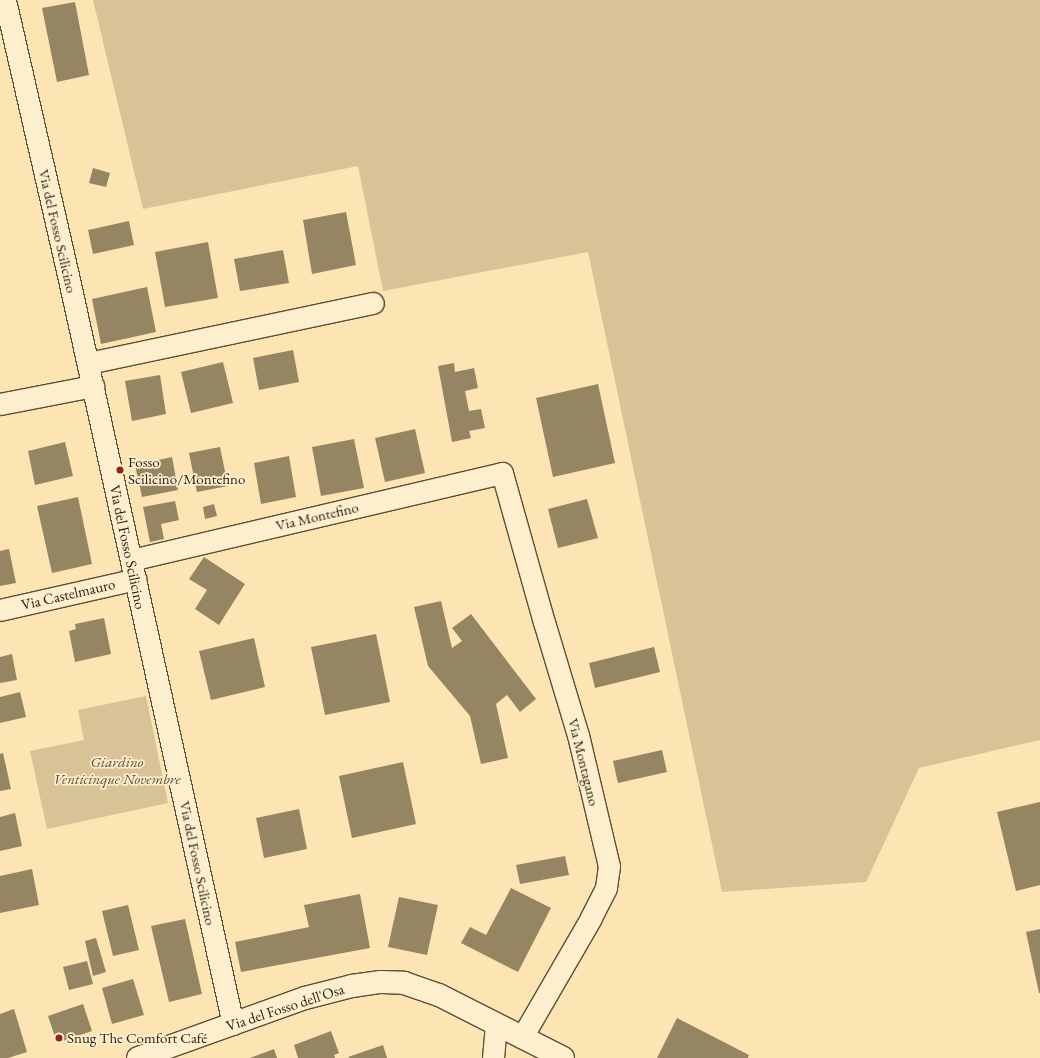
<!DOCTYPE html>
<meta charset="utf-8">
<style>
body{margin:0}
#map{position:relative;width:1040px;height:1058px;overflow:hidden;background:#fce5b3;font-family:"EB Garamond",serif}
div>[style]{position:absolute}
.green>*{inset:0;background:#d8c397}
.building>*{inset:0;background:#968563}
.roads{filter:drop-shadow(1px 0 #5c4e36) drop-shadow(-1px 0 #5c4e36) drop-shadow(0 1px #5c4e36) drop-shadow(0 -1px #5c4e36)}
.minor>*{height:21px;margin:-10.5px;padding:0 10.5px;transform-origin:10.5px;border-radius:10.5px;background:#fdeece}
.tertiary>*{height:22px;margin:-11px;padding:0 11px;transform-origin:11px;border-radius:11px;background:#fdeece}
.dots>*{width:11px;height:11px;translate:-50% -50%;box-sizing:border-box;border:2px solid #fdeece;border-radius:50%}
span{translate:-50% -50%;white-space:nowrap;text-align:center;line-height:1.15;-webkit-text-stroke:3.5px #fdeece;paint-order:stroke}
.street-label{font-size:15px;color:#271c0c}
.poi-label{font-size:15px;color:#271c0c}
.left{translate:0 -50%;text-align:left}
.park-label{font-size:15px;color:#5c4e36;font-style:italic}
</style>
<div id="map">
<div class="green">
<div style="clip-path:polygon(93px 0,1040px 0,1040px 740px,919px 768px,866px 882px,722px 892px,588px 252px,383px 291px,358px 166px,143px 209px)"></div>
<div style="clip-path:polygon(146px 696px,168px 803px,47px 829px,30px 751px,84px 740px,78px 710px)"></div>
</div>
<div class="building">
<div style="clip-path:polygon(75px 2px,89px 75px,57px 82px,42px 8px)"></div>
<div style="clip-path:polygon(93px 168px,110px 173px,106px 187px,89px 183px)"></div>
<div style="clip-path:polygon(346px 212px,356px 265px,312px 274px,303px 220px)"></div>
<div style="clip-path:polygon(129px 221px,134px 245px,93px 254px,88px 230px)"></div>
<div style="clip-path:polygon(208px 242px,218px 298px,165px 307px,155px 252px)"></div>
<div style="clip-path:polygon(283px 250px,289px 283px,240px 291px,234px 259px)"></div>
<div style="clip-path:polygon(147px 287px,156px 332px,101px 344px,92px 299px)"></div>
<div style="clip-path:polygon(293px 350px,299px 382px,259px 390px,253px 358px)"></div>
<div style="clip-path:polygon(223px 362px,233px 403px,191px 413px,181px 372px)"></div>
<div style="clip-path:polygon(454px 363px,455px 372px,474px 368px,478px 388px,465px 391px,469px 411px,481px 409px,485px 428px,469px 431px,471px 438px,452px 442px,438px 366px)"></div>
<div style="clip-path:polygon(160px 375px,166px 414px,132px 421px,125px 381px)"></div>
<div style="clip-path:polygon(598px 384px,615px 463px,553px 477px,536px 398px)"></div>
<div style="clip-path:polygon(415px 429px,425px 473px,385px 482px,375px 438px)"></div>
<div style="clip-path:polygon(354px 439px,364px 488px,321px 496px,312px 447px)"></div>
<div style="clip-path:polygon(65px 442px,73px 476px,35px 485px,28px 451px)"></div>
<div style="clip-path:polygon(220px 447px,228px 486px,197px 492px,189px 453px)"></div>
<div style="clip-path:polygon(289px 456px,296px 497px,261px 504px,254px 463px)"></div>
<div style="clip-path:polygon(172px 457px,178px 490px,142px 497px,135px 465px)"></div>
<div style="clip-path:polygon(78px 497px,92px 564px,52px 573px,37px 506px)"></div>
<div style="clip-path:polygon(587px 499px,598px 538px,558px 548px,548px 509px)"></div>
<div style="clip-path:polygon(175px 501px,179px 520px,161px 524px,164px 539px,150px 542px,143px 507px)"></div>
<div style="clip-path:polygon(214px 504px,217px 516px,205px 519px,203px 507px)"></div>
<div style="clip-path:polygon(9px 549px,16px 583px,0 586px,0 551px)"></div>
<div style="clip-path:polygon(204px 557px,245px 584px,219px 625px,195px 609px,207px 590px,189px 579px)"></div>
<div style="clip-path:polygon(441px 601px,452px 648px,462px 641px,452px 628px,471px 614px,536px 699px,520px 712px,507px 695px,496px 704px,508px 758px,481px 764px,470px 716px,428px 666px,414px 607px)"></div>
<div style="clip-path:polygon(104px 618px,111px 654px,75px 662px,69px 631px,76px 629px,75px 624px)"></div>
<div style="clip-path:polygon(376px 634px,390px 702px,325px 715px,311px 647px)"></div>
<div style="clip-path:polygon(254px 638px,265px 687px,211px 700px,199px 651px)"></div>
<div style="clip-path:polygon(654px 647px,660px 672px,595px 688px,589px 663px)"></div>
<div style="clip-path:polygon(12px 654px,17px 680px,0 683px,0 657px)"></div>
<div style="clip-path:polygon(20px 692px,26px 717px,0 723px,0 697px)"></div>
<div style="clip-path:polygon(662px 750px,667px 772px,618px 783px,613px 761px)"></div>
<div style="clip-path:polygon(3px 753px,11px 789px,0 791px,0 754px)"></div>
<div style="clip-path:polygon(403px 762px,416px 824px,352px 838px,339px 776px)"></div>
<div style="clip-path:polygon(1040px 802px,1040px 885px,1016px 891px,997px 812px)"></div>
<div style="clip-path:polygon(299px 809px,307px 849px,264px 858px,256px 818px)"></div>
<div style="clip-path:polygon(15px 813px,22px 846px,0 851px,0 817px)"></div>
<div style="clip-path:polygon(565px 856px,569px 875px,520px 884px,516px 865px)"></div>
<div style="clip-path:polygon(32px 869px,39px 905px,0 913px,0 876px)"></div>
<div style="clip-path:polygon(511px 888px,551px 908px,518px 972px,461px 943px,470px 927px,486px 935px)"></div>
<div style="clip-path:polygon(360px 894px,370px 948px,241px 972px,235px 942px,309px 927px,304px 905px)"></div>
<div style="clip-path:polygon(399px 897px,438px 905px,427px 955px,388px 947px)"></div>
<div style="clip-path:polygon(128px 905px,139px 950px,113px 956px,102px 911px)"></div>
<div style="clip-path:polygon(185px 919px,202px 994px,169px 1002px,151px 926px)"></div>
<div style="clip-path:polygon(1040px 929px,1040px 993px,1039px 993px,1026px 932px)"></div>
<div style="clip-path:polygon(96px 938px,106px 972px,93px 976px,85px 941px)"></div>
<div style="clip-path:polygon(87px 961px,93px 984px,69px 990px,63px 967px)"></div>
<div style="clip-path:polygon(133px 979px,144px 1015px,112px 1024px,102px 988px)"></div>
<div style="clip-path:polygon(83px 1004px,92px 1031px,57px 1043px,48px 1016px)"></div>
<div style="clip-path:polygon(14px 1009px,27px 1052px,8px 1058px,0 1058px,0 1014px)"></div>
<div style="clip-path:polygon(677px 1018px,749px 1055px,748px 1058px,657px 1058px)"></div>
<div style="clip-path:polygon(331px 1031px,339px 1053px,334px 1055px,335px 1058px,298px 1058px,294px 1045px)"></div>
<div style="clip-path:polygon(383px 1045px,387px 1058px,349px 1058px,348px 1057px)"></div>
<div style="clip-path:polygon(274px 1049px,277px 1058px,250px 1058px)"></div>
</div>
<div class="roads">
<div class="minor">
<div style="left:5px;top:0;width:282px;rotate:77.1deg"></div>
<div style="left:68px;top:275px;width:767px;rotate:77.58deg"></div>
<div style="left:88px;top:363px;width:291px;rotate:-11.9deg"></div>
<div style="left:0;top:404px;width:95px;rotate:-11deg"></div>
<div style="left:131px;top:560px;width:381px;rotate:-13.2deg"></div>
<div style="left:502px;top:473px;width:155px;rotate:74.3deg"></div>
<div style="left:544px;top:622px;width:118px;rotate:73.3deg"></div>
<div style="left:578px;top:735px;width:135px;rotate:76.7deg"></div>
<div style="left:609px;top:866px;width:22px;rotate:98deg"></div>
<div style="left:606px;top:888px;width:34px;rotate:117deg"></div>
<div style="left:591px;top:918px;width:138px;rotate:120.1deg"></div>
<div style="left:0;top:610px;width:139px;rotate:-12.8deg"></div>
<div style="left:493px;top:1058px;width:34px;rotate:-85deg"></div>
</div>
<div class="tertiary">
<div style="left:138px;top:1058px;width:177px;rotate:-19.8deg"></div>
<div style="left:305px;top:998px;width:49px;rotate:-14.3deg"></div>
<div style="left:352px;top:986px;width:29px;rotate:-8deg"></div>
<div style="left:381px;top:982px;width:23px;rotate:2deg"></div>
<div style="left:404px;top:983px;width:37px;rotate:19deg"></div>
<div style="left:439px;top:995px;width:139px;rotate:26.9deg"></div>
</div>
</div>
<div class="dots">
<div style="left:120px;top:470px;background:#8f2418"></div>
<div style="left:59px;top:1038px;background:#8f2418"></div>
</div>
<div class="street-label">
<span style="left:58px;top:231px;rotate:77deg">Via del Fosso Scilicino</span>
<span style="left:317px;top:516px;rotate:-13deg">Via Montefino</span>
<span style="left:128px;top:547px;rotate:78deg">Via del Fosso Scilicino</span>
<span style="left:68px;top:594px;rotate:-13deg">Via Castelmauro</span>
<span style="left:584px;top:762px;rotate:76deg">Via Montagano</span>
<span style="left:198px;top:863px;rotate:78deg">Via del Fosso Scilicino</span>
<span style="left:285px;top:1007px;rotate:-18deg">Via del Fosso dell'Osa</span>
</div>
<div class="poi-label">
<span class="left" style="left:128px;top:470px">Fosso<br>Scilicino/Montefino</span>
<span class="left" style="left:67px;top:1038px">Snug The Comfort Café</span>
</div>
<div class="park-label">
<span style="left:117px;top:770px">Giardino<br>Venticinque Novembre</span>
</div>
</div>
